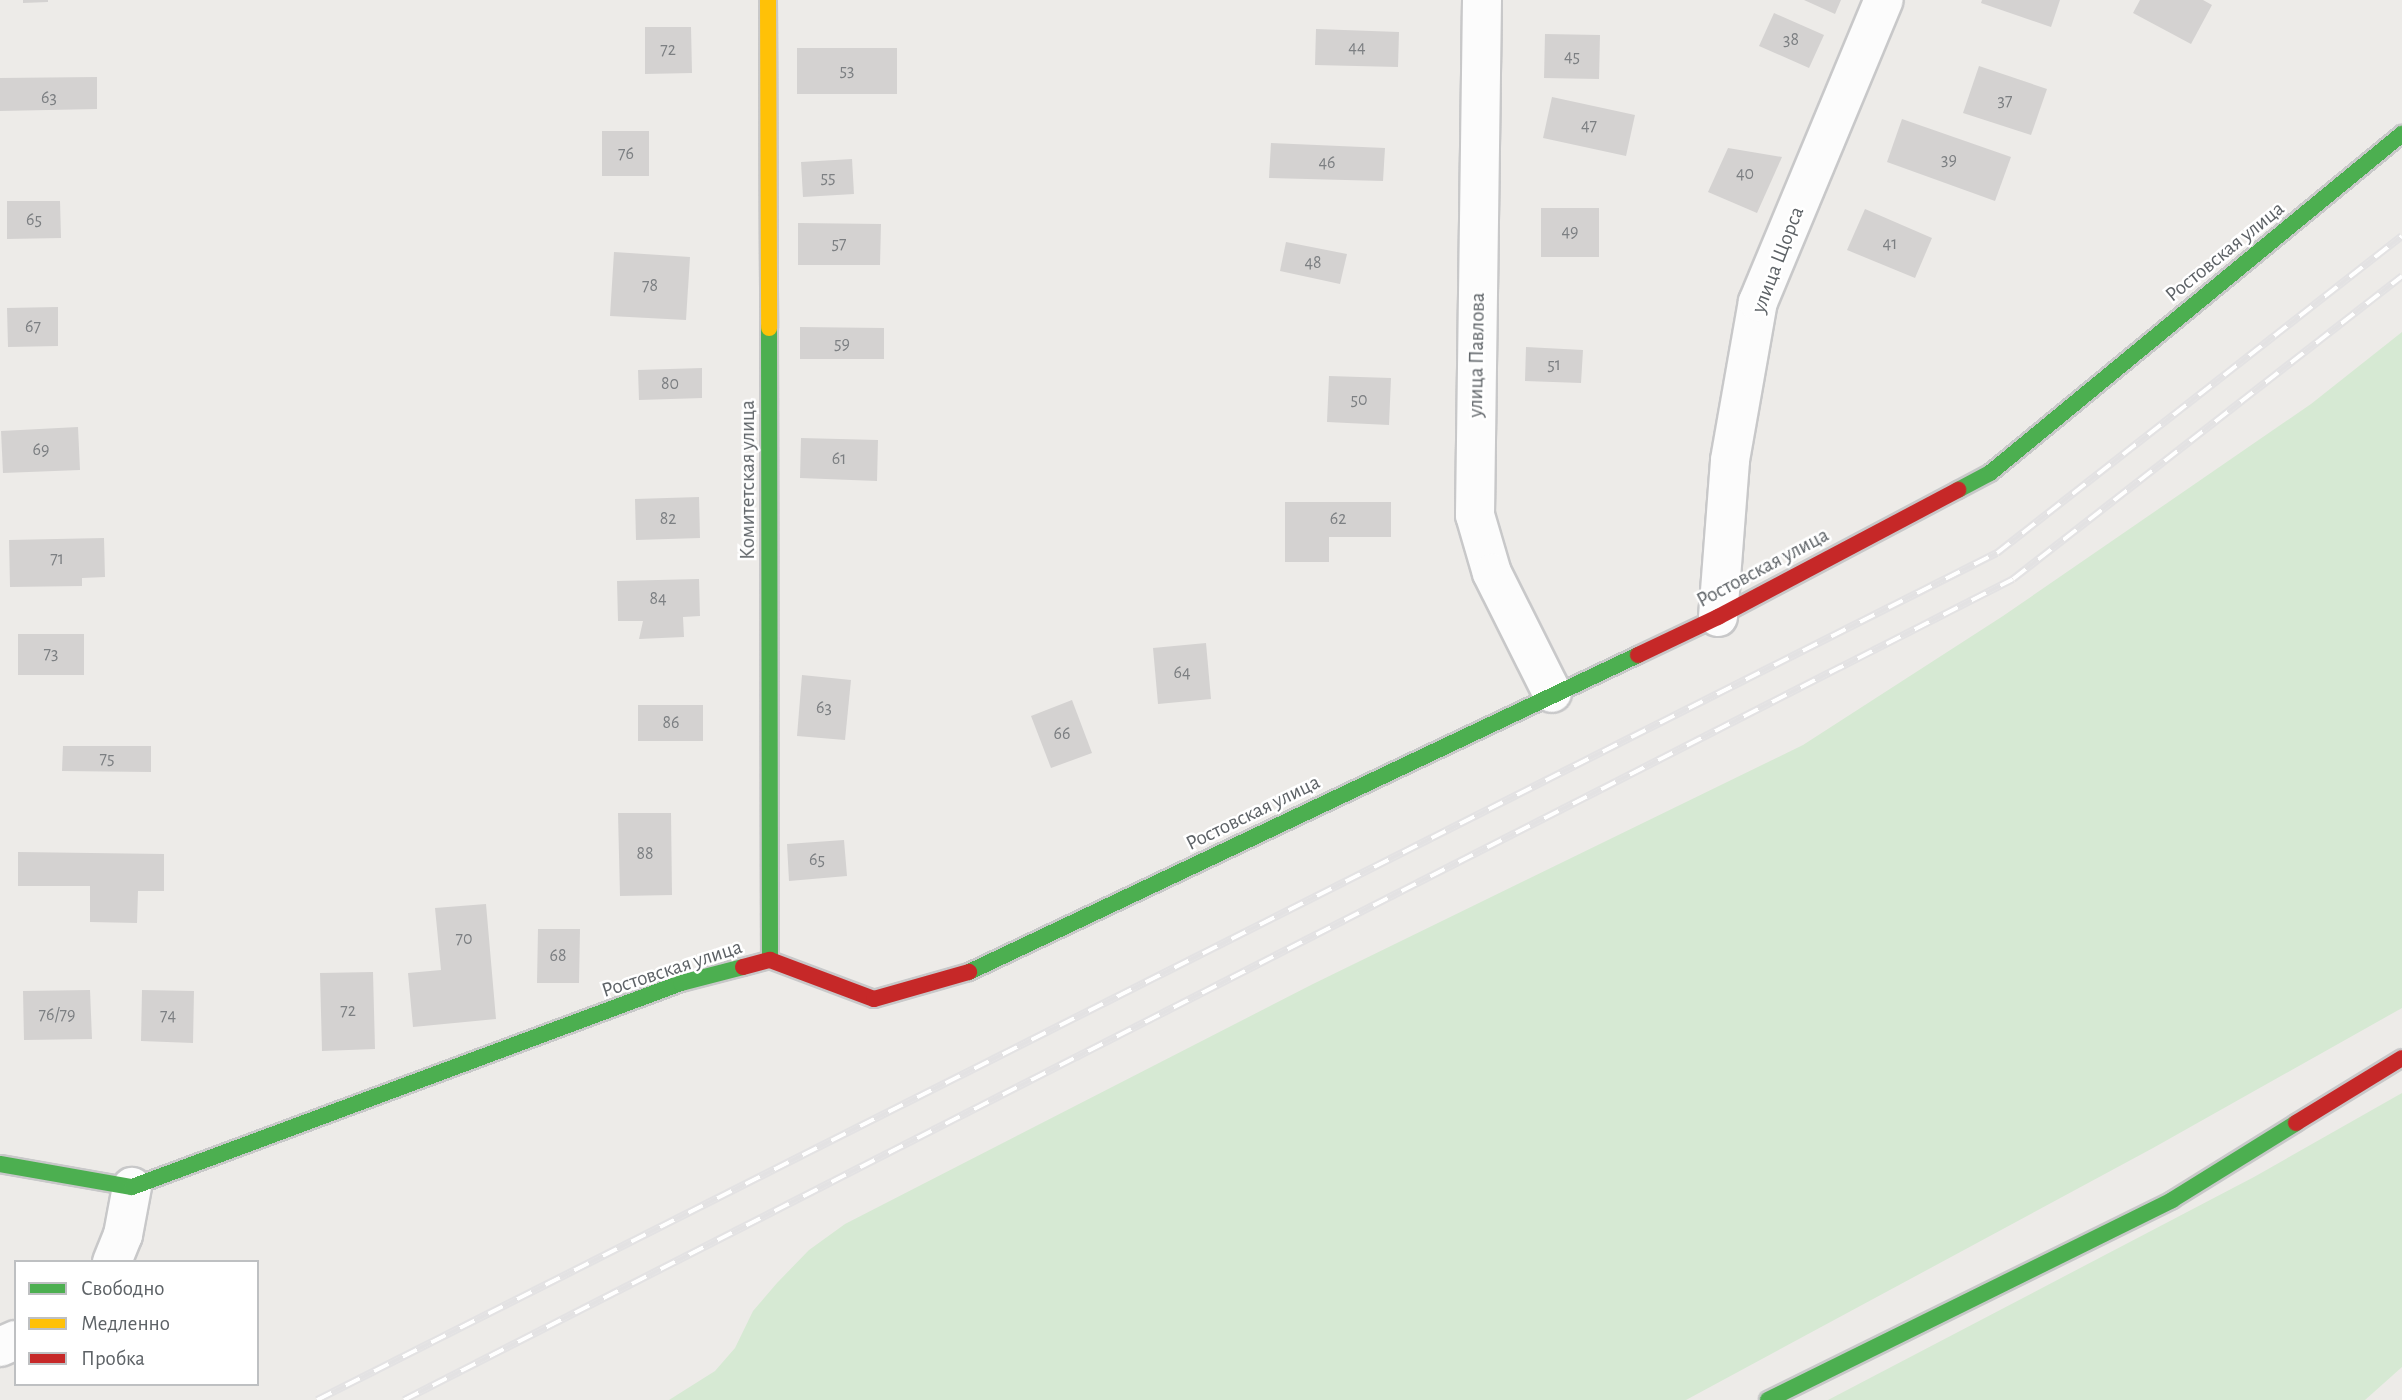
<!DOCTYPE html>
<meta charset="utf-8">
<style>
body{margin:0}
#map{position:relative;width:2402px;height:1400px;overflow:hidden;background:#edebe8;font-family:"Alegreya Sans",sans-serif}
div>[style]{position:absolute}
.green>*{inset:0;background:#d6e9d3}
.building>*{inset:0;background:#d4d2d1}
.roads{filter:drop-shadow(2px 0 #c8c8c9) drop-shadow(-2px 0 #c8c8c9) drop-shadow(0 2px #c8c8c9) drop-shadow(0 -2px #c8c8c9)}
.street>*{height:38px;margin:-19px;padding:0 19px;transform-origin:19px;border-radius:19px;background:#fcfcfc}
.fast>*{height:16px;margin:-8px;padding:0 8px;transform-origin:8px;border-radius:8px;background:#4caf50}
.slow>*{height:16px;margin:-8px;padding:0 8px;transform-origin:8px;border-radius:8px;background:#ffc107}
.jam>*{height:16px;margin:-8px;padding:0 8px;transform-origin:8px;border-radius:8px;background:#c62828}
.rail>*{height:8px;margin-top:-4px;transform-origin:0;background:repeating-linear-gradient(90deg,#fff 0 16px,#e3e2e3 0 32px);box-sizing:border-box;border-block:2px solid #e3e2e3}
span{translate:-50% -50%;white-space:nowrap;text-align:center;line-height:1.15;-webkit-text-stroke:5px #fff;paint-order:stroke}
.number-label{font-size:18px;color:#7c7f82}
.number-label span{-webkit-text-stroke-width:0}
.street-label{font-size:21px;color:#5d6266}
.legend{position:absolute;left:14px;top:1260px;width:245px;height:126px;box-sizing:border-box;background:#fff;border:2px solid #bec0c2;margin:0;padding:9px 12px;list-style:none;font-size:21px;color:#5d6266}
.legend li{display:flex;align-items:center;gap:14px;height:35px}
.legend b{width:35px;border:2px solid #bec0c2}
</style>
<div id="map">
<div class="green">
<div style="clip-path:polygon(2402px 332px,2402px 1008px,2153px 1148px,1686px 1400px,669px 1400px,715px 1371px,735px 1348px,753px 1311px,777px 1283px,809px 1250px,845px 1224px,1313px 984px,1803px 745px,2003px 616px,2311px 404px)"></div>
<div style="clip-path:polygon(2402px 1093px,2402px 1367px,2365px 1400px,1828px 1400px,2254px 1177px)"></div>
</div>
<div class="building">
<div style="clip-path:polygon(23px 0,48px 0,48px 2px,23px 3px)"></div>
<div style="clip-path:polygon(1804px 0,1841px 0,1835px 14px)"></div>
<div style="clip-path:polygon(1982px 0,2060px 0,2051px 27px,1981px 3px)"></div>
<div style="clip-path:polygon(2140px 0,2203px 0,2212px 5px,2191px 44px,2133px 13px)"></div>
<div style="clip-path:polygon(1774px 13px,1824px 35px,1809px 68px,1759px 46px)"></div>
<div style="clip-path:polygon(645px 27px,691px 27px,692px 73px,645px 74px)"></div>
<div style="clip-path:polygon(1316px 29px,1399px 32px,1398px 67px,1315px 65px)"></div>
<div style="clip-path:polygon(1545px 34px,1600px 35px,1599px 79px,1544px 78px)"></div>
<div style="clip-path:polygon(797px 48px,897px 48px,897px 94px,797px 94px)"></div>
<div style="clip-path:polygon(1979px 66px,2047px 89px,2031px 135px,1963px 113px)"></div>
<div style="clip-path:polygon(97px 77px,97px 109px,0 111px,0 78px)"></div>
<div style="clip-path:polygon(1552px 97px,1635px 115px,1626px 156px,1543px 138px)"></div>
<div style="clip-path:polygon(1902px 119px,2011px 157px,1995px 201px,1887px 162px)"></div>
<div style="clip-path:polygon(602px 131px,649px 131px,649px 176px,602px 176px)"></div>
<div style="clip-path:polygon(1271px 143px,1385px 148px,1383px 181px,1269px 178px)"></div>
<div style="clip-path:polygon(1728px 148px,1782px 157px,1757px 213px,1708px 192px)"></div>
<div style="clip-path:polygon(852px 159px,854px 194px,803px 197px,801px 162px)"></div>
<div style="clip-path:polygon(7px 201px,60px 201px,61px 238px,7px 239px)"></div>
<div style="clip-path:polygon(1541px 208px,1599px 208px,1599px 257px,1541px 257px)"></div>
<div style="clip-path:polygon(1865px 209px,1932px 238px,1915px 278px,1847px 250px)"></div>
<div style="clip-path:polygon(798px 223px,881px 224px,880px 265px,798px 265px)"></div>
<div style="clip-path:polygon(1286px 242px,1347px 254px,1340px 284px,1280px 271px)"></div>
<div style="clip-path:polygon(614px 252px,690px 257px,686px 320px,610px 316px)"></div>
<div style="clip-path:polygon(58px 307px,58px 346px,8px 347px,7px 308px)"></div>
<div style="clip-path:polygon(800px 327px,884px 328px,884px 359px,800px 359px)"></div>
<div style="clip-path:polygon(1526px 347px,1583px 350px,1581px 383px,1525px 381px)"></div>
<div style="clip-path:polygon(702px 368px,702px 398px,639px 400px,638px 370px)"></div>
<div style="clip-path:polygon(1329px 376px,1391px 378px,1389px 425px,1327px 422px)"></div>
<div style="clip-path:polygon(78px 427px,80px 470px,3px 473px,1px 431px)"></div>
<div style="clip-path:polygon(801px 438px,878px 440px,877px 481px,800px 478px)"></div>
<div style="clip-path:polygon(699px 497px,700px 538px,636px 540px,635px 499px)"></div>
<div style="clip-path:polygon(1285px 502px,1391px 502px,1391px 537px,1329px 537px,1329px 562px,1285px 562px)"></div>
<div style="clip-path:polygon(104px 538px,105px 577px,82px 578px,82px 586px,10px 587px,9px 540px)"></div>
<div style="clip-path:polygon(699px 579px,700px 616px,683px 617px,684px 637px,639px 639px,643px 621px,618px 621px,617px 581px)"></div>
<div style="clip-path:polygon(18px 634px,84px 634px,84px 675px,18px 675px)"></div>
<div style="clip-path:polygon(1206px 643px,1211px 699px,1158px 704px,1153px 648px)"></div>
<div style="clip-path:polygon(802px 675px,851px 680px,845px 740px,797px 736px)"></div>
<div style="clip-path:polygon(1072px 700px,1092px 753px,1051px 768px,1031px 716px)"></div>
<div style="clip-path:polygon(638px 705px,703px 705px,703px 741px,638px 741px)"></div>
<div style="clip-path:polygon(63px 746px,151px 746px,151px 772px,62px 771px)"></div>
<div style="clip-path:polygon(618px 813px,671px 813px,672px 895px,620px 896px)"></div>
<div style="clip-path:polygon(844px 840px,847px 876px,789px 881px,787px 844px)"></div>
<div style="clip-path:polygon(18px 852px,164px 854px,164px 891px,138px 891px,137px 923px,90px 922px,90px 886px,18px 886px)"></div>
<div style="clip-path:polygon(486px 904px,496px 1019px,413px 1027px,408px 973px,441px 970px,435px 908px)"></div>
<div style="clip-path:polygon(538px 929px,580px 929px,579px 983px,537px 983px)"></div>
<div style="clip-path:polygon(373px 972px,375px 1049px,322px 1051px,320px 973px)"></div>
<div style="clip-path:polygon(90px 990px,92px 1039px,24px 1040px,23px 991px)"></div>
<div style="clip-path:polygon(142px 990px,194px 991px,193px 1043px,141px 1041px)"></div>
</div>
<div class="roads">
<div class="street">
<div style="left:1482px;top:0;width:515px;rotate:90.78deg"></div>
<div style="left:1475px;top:515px;width:60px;rotate:73.7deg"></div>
<div style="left:1492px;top:573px;width:134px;rotate:63.4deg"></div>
<div style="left:1718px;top:617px;width:157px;rotate:-85.6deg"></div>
<div style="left:1730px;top:460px;width:160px;rotate:-80deg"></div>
<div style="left:1758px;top:302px;width:327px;rotate:-67.4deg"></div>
<div style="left:112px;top:1262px;width:29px;rotate:-68deg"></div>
<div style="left:123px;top:1235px;width:49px;rotate:-79.4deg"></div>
<div style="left:0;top:1347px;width:17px;rotate:-24deg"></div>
</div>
<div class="fast">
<div style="left:769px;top:328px;width:632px;rotate:89.91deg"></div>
<div style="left:1958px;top:490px;width:36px;rotate:-28deg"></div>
<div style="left:1990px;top:473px;width:534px;rotate:-39.45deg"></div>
<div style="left:969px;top:972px;width:740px;rotate:-25.35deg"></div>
<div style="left:0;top:1164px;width:134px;rotate:9.9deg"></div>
<div style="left:132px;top:1187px;width:586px;rotate:-20.38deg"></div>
<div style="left:681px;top:983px;width:64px;rotate:-14.5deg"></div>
<div style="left:1768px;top:1400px;width:451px;rotate:-26.3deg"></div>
<div style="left:2172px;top:1200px;width:146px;rotate:-31.8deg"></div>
</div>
<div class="slow">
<div style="left:768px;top:0;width:328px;rotate:89.8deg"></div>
</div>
<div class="jam">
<div style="left:1638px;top:655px;width:89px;rotate:-25.4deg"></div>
<div style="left:1718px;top:617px;width:272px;rotate:-27.9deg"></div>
<div style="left:743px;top:967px;width:28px;rotate:-15deg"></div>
<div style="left:770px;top:960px;width:111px;rotate:20.6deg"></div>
<div style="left:874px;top:999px;width:99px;rotate:-15.9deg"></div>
<div style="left:2296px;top:1123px;width:124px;rotate:-31.5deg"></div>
</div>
</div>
<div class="rail">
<div style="left:317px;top:1400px;width:1881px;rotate:-26.76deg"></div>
<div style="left:1997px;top:553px;width:514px;rotate:-38.05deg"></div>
<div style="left:404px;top:1400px;width:1806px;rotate:-27.03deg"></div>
<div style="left:2013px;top:579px;width:493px;rotate:-37.9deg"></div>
</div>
<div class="number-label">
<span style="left:1791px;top:40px">38</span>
<span style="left:1357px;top:48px">44</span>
<span style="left:668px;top:50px">72</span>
<span style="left:1572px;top:57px">45</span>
<span style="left:847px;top:71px">53</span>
<span style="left:49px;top:98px">63</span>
<span style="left:2005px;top:101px">37</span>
<span style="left:1589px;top:126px">47</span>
<span style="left:626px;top:154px">76</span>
<span style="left:1949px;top:160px">39</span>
<span style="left:1327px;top:163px">46</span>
<span style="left:1745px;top:174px">40</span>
<span style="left:828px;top:178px">55</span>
<span style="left:34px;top:220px">65</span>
<span style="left:1570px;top:232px">49</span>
<span style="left:839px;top:244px">57</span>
<span style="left:1890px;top:244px">41</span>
<span style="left:1313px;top:263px">48</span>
<span style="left:650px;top:286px">78</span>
<span style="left:33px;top:327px">67</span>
<span style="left:842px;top:344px">59</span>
<span style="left:1554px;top:365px">51</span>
<span style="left:670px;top:384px">80</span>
<span style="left:1359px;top:400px">50</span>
<span style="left:41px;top:450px">69</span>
<span style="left:839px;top:459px">61</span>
<span style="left:668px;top:519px">82</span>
<span style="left:1338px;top:519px">62</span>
<span style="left:57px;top:559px">71</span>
<span style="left:658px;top:599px">84</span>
<span style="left:51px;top:654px">73</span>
<span style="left:1182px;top:673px">64</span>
<span style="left:824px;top:708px">63</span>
<span style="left:671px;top:723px">86</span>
<span style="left:1062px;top:734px">66</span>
<span style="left:107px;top:759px">75</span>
<span style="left:645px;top:854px">88</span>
<span style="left:817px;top:860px">65</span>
<span style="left:464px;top:939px">70</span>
<span style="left:558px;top:956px">68</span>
<span style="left:348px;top:1011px">72</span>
<span style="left:57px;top:1015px">76/79</span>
<span style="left:168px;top:1016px">74</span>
</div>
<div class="street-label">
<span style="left:2225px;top:252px;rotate:-39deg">Ростовская улица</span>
<span style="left:1778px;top:260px;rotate:-69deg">улица Щорса</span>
<span style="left:1477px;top:355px;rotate:-89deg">улица Павлова</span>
<span style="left:748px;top:480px;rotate:-90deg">Комитетская улица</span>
<span style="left:1763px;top:568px;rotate:-28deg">Ростовская улица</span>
<span style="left:1253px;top:813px;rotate:-26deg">Ростовская улица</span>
<span style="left:672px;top:969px;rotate:-18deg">Ростовская улица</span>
</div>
<ul class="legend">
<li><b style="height:9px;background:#4caf50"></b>Свободно</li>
<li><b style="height:9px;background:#ffc107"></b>Медленно</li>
<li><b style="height:9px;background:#c62828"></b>Пробка</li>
</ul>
</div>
